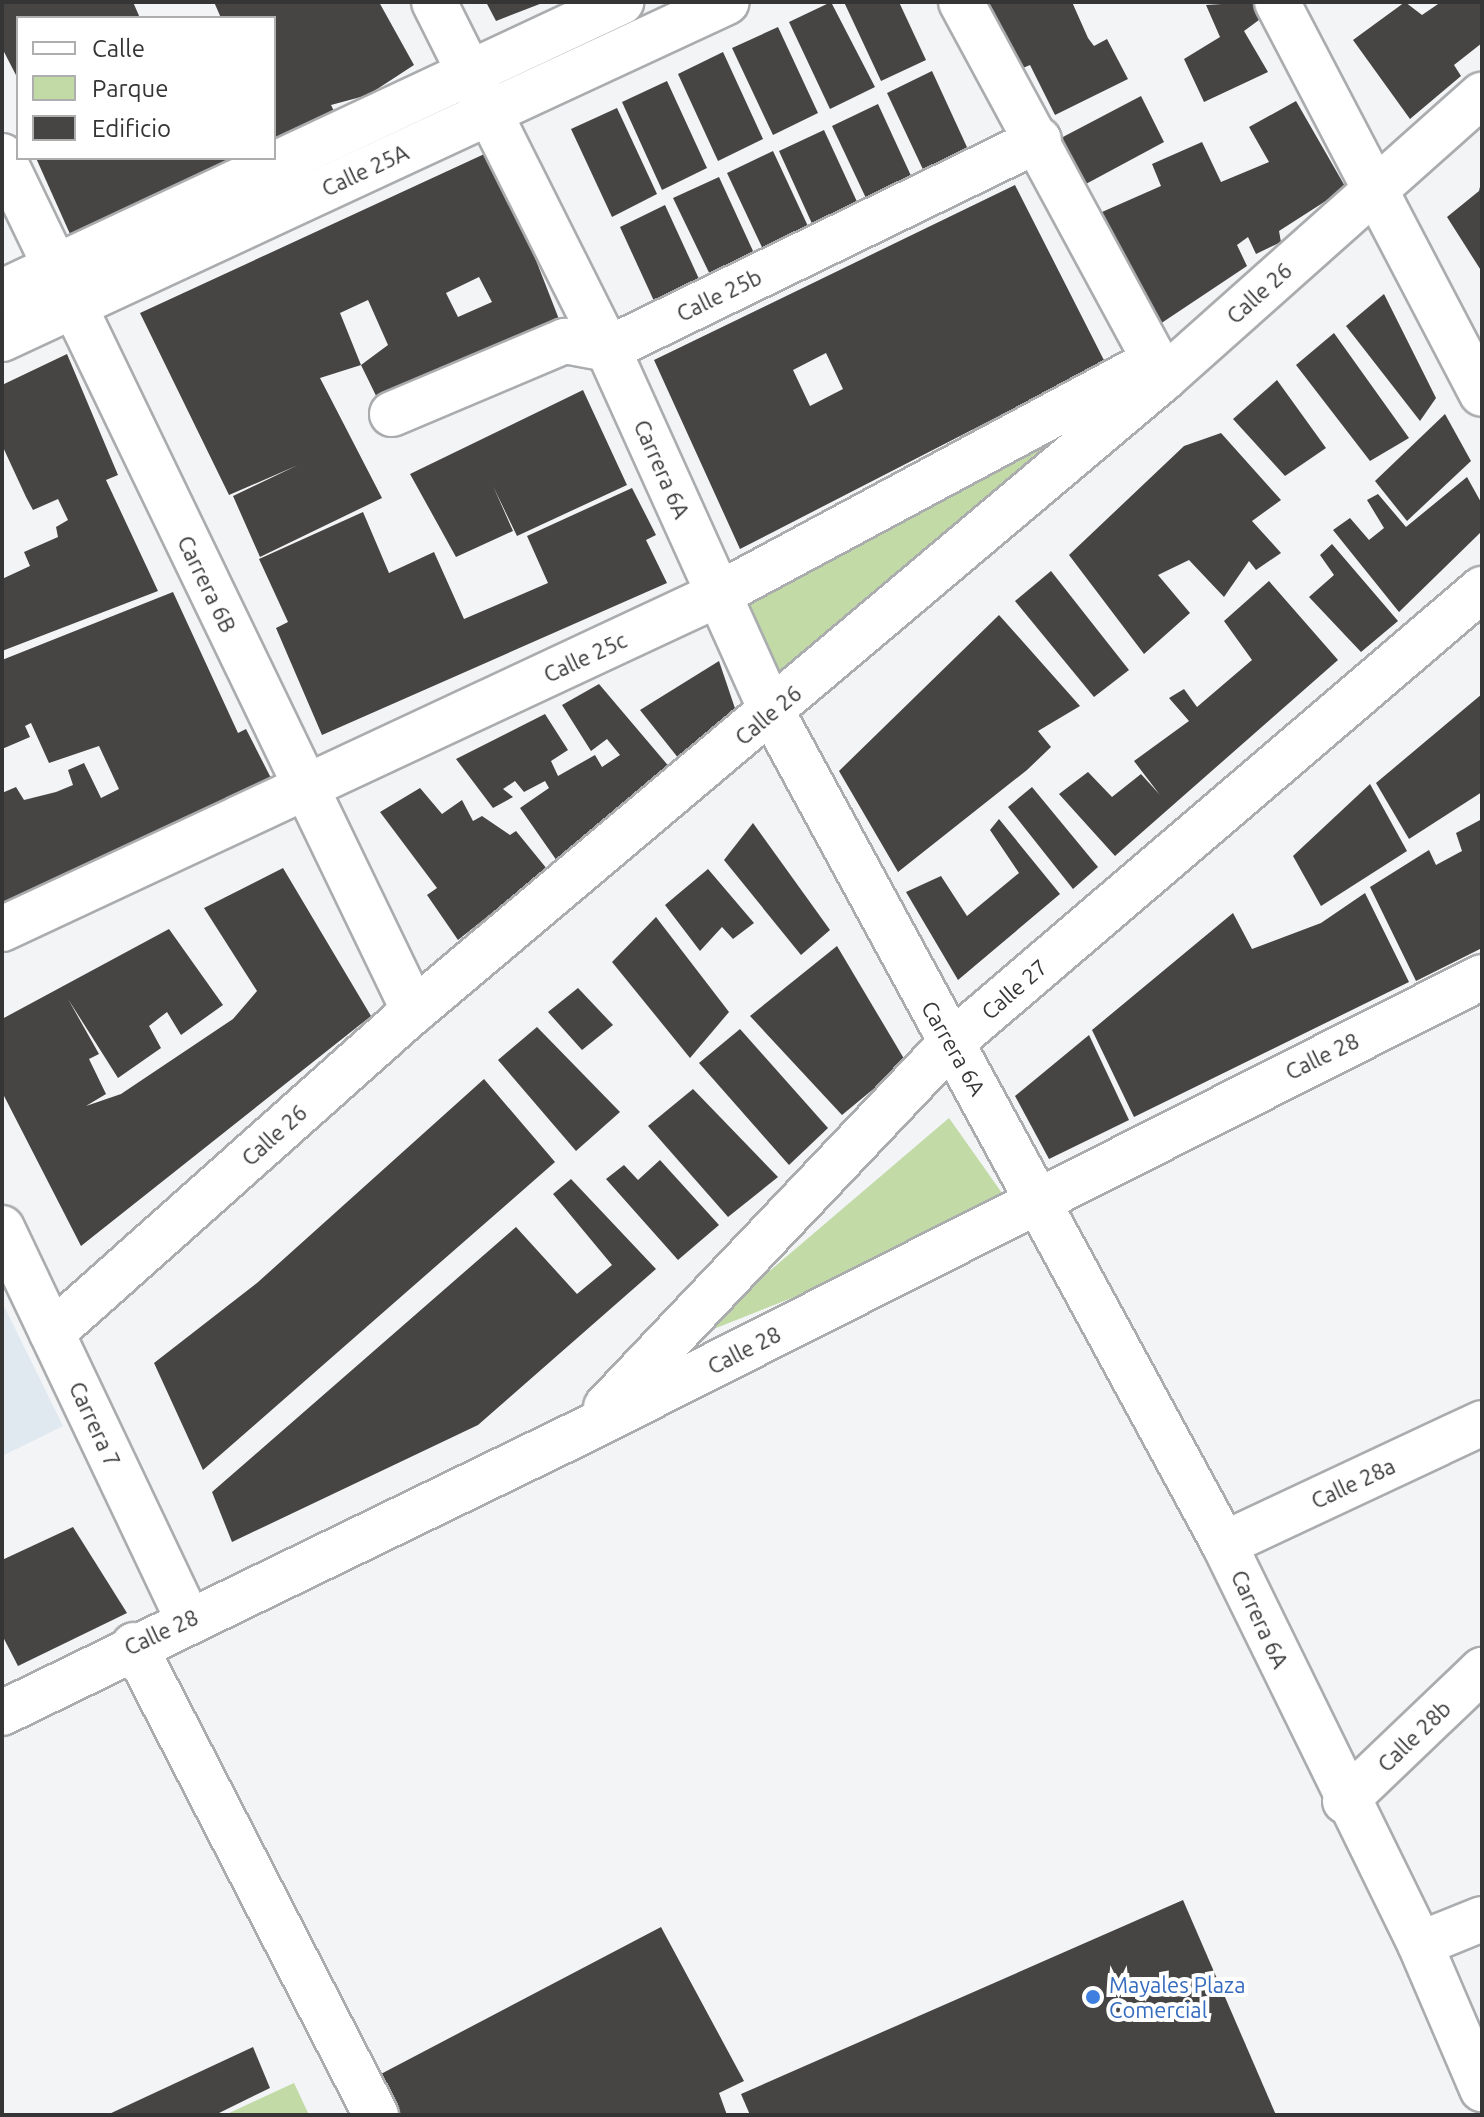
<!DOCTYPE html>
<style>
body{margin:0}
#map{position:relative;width:1484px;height:2117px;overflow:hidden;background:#f2f4f6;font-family:Ubuntu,sans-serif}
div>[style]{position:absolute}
.built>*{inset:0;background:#e0e8f0}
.green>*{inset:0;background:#c1daa6}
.building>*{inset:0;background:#474544}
.roads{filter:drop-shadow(2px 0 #aaacae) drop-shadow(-2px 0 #aaacae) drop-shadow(0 2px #aaacae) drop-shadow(0 -2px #aaacae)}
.minor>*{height:44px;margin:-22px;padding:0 22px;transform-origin:22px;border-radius:22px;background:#fff}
.dots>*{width:22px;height:22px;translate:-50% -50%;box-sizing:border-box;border:4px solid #fff;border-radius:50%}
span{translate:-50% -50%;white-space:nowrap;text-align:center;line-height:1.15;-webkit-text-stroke:8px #fff;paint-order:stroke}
.street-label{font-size:22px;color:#353536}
.shop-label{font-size:22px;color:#366cbe}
.left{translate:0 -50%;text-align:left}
.frame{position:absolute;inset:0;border:4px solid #353536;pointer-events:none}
.legend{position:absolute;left:16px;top:16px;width:260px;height:144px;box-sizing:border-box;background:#fff;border:2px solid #aeaeaf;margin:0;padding:10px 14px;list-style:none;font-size:24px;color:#353536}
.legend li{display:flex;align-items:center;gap:16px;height:40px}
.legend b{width:40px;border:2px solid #aeaeaf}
</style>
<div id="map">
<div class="built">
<div style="clip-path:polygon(2px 1302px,63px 1426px,2px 1456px)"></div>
</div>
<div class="green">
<div style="clip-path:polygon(1144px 377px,780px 683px,739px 599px)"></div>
<div style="clip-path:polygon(949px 1118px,1014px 1210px,691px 1338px)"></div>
<div style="clip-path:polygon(294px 2083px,309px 2115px,225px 2115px)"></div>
</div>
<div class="building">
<div style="clip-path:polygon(2px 2px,133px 2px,140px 18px,18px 18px,18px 79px,2px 48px)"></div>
<div style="clip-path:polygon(214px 2px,379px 2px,414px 65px,368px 95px,331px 105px,337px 117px,274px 144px,274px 18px,221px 18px)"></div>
<div style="clip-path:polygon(486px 2px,545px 2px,496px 21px)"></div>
<div style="clip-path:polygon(831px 2px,875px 87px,830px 109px,789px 22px)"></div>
<div style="clip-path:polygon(844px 2px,899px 2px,926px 60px,881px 81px)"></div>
<div style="clip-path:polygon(983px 2px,1072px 2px,1088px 38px,1094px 46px,1107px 39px,1128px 79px,1055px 115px,1030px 65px,1016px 71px)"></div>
<div style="clip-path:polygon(1254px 2px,1263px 17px,1244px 31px,1268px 72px,1204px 102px,1184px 59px,1220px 37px,1206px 5px)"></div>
<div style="clip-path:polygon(1405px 2px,1422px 15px,1441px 2px,1482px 2px,1482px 43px,1454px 65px,1461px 76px,1410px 119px,1353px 40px)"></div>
<div style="clip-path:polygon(778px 27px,818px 113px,773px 135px,732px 48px)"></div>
<div style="clip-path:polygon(723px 52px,763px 139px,718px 161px,678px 74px)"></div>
<div style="clip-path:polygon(932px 71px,972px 158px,928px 180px,887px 93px)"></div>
<div style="clip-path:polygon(667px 81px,707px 168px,662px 190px,622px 102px)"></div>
<div style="clip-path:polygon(1141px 96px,1164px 142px,1084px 185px,1061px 138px)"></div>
<div style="clip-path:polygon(1296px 101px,1346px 188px,1279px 231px,1281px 242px,1256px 254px,1248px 237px,1237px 245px,1247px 266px,1154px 328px,1102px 212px,1161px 186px,1152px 164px,1202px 142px,1221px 182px,1269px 162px,1249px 127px)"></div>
<div style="clip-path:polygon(878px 104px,918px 191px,873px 213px,832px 126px)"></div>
<div style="clip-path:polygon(617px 108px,657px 194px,612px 217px,571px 129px)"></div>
<div style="clip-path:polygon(824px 130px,864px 217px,819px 239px,779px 151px)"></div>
<div style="clip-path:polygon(evenodd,493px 150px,564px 332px,383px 410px,361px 365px,320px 378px,382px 498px,260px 557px,233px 496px,298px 465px,229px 495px,140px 313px,493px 150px,479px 277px,492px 302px,458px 317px,446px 293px,479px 277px,493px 150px,368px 300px,388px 345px,361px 365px,340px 313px,368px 300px)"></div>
<div style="clip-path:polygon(773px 151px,813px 237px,768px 260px,727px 173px)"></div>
<div style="clip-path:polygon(36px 158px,241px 158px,70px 234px)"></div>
<div style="clip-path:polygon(719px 177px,759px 264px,715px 285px,673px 198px)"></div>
<div style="clip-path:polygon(1482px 178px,1482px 272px,1447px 217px,1479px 191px)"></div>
<div style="clip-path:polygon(evenodd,1015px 185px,1110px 372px,1039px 404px,1036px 397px,740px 549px,654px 360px,1015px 185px,826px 353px,843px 389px,810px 406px,793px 370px,826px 353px)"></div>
<div style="clip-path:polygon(665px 205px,705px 292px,660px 314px,620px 227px)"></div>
<div style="clip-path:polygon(1384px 294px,1436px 398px,1420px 421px,1346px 326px)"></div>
<div style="clip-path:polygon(1334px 333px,1409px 438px,1370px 461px,1296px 365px)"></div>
<div style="clip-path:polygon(67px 354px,118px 475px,106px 480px,158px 591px,2px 651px,2px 579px,30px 566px,24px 552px,58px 537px,56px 527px,68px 520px,58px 499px,33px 510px,26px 497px,2px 445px,2px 385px)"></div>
<div style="clip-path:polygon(1277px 380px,1326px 448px,1285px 476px,1233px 419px)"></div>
<div style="clip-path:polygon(583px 390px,627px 485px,517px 536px,493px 486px,513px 531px,456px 557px,410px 474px)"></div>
<div style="clip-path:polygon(1445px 414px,1471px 461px,1407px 521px,1375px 481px)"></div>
<div style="clip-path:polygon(1221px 433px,1281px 500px,1252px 521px,1281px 553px,1256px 570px,1249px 561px,1224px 597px,1189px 560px,1158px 575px,1190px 613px,1144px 654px,1069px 555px,1184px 446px)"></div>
<div style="clip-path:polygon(1467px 477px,1482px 504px,1482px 531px,1399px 612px,1333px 530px,1350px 518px,1369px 540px,1384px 528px,1367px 500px,1378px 494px,1406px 527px)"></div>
<div style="clip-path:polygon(632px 488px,656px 535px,646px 540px,667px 583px,322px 735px,276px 628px,288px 622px,259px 559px,363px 512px,389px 573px,434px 552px,464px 619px,548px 583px,527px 536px)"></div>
<div style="clip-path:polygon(1332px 544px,1398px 621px,1361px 652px,1309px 597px,1334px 575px,1320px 555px)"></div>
<div style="clip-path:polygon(1051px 571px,1129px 670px,1094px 697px,1015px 601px)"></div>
<div style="clip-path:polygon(1269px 581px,1338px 660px,1115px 856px,1059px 794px,1088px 772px,1112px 797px,1141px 774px,1160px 795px,1134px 761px,1189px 721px,1169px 698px,1184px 689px,1197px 707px,1252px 660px,1224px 621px)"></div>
<div style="clip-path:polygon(173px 592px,238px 733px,246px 729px,272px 780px,2px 915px,2px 793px,16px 787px,24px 800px,56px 792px,73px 785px,68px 770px,84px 763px,101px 798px,119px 789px,99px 746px,49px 763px,31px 723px,25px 726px,30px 737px,2px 749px,2px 660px)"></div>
<div style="clip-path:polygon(999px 615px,1080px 706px,1038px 731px,1051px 747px,1027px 770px,898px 872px,839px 771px)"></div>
<div style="clip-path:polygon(719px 661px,743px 732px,687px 769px,640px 710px)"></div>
<div style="clip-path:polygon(599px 684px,677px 776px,557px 861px,520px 808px,549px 788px,545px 781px,524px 792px,515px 781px,503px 789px,513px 797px,493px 808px,456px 759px,545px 714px,568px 750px,551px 761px,558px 776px,595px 755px,602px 767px,620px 755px,607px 739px,591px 751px,562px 705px)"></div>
<div style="clip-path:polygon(1482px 694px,1482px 792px,1409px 839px,1376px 783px)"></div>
<div style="clip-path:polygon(1370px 784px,1407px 851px,1321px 906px,1293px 856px)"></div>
<div style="clip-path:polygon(1032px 787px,1098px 867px,1073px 889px,1008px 807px)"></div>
<div style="clip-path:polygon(420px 788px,442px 814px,462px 800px,473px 821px,482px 816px,510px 835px,516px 831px,547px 869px,458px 940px,427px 895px,437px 888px,380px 812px)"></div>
<div style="clip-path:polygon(999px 819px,1060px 894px,958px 980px,906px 892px,941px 876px,967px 916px,1019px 873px,990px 830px)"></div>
<div style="clip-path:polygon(1482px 819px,1482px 948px,1416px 981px,1370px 887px,1429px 850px,1436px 865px,1462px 851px,1456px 833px)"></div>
<div style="clip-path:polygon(753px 823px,830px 930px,801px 955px,724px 860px)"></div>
<div style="clip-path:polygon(283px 868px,371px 1016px,81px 1246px,2px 1092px,2px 1019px,169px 929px,223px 1005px,181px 1035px,167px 1012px,149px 1026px,161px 1048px,118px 1078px,68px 999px,99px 1054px,89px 1059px,106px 1094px,86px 1106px,121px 1094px,233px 1019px,257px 991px,204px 908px)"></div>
<div style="clip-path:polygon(708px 869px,754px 923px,733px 939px,722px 927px,700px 951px,665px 905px)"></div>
<div style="clip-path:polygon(1365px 893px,1409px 982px,1134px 1117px,1092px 1030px,1233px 913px,1252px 949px,1321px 923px)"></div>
<div style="clip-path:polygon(656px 917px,729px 1012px,690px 1058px,612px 962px)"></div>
<div style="clip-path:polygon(837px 946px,906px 1062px,842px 1115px,750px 1016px)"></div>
<div style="clip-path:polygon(578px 988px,613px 1025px,582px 1050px,548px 1012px)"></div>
<div style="clip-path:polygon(537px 1027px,620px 1112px,576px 1151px,498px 1060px)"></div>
<div style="clip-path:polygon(740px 1029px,828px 1128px,789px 1165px,699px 1063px)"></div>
<div style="clip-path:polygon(1089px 1035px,1129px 1120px,1049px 1159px,1015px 1096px)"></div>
<div style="clip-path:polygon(484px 1079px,555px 1162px,203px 1470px,154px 1363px,257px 1283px)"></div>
<div style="clip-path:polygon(693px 1089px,778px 1177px,728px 1217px,648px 1126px)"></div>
<div style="clip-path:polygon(660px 1160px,719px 1225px,678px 1260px,606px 1179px,624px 1165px,638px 1180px)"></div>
<div style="clip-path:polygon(571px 1179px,656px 1269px,478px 1425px,232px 1542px,212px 1492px,516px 1227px,577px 1294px,612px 1265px,553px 1194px)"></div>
<div style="clip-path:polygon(73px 1527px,127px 1613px,18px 1666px,2px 1635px,2px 1560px)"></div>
<div style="clip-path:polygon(1183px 1900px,1276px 2115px,750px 2115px,741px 2094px)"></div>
<div style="clip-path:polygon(661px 1927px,744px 2081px,719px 2093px,727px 2115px,395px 2115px,379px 2075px)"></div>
<div style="clip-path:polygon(253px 2047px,270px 2088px,215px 2115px,107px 2115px)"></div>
</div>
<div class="roads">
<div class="minor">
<div style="left:434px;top:2px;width:388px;rotate:63.4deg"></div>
<div style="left:608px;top:349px;width:398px;rotate:65.7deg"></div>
<div style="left:772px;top:712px;width:947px;rotate:61.49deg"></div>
<div style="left:1224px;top:1544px;width:445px;rotate:63.9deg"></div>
<div style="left:1420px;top:1944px;width:158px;rotate:66.8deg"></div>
<div style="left:961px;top:2px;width:427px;rotate:61.6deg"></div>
<div style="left:1277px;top:2px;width:442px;rotate:62.4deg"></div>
<div style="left:2px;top:156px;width:949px;rotate:64.27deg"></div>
<div style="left:2px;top:292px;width:684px;rotate:-25.1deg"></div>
<div style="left:2px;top:339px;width:799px;rotate:-24.93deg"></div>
<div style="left:392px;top:414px;width:188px;rotate:-22.9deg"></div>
<div style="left:565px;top:341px;width:44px;rotate:10.5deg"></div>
<div style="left:608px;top:349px;width:479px;rotate:-25.9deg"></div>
<div style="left:2px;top:929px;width:791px;rotate:-25.04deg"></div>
<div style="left:719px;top:594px;width:495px;rotate:-28.2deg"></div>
<div style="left:2px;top:1228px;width:434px;rotate:64.6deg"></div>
<div style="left:52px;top:1333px;width:478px;rotate:-41.7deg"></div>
<div style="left:409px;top:1015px;width:988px;rotate:-40.15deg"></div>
<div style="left:1164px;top:378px;width:426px;rotate:-41.7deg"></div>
<div style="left:606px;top:1407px;width:502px;rotate:-46.54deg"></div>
<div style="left:951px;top:1043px;width:699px;rotate:-40.53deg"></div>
<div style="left:1224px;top:1544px;width:285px;rotate:-25.1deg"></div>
<div style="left:134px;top:1645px;width:529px;rotate:62.76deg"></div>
<div style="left:2px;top:1713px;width:648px;rotate:-25.89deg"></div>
<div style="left:585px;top:1430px;width:1005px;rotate:-26.79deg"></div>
<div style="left:1345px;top:1801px;width:190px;rotate:-43.7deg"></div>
<div style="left:1420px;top:1944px;width:67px;rotate:-22deg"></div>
</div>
</div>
<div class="dots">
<div style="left:1093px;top:1997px;background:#3f7fe0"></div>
</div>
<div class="street-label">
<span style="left:365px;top:170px;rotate:-25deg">Calle 25A</span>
<span style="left:1259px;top:293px;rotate:-42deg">Calle 26</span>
<span style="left:719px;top:295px;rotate:-26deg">Calle 25b</span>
<span style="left:662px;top:469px;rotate:66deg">Carrera 6A</span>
<span style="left:207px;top:584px;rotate:64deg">Carrera 6B</span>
<span style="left:585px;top:657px;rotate:-25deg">Calle 25c</span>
<span style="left:768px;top:715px;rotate:-40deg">Calle 26</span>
<span style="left:1014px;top:989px;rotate:-41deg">Calle 27</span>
<span style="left:954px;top:1048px;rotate:60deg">Carrera 6A</span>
<span style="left:1322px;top:1056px;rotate:-26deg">Calle 28</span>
<span style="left:274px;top:1135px;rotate:-42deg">Calle 26</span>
<span style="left:744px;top:1350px;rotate:-27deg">Calle 28</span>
<span style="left:95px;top:1424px;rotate:65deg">Carrera 7</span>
<span style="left:1353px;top:1483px;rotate:-25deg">Calle 28a</span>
<span style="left:1260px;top:1619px;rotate:65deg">Carrera 6A</span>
<span style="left:161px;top:1632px;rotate:-25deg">Calle 28</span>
<span style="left:1414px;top:1736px;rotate:-44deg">Calle 28b</span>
</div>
<div class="shop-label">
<span class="left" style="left:1109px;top:1997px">Mayales Plaza<br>Comercial</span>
</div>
<div class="frame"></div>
<ul class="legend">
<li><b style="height:10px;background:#fff"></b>Calle</li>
<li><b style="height:22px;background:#c1daa6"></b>Parque</li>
<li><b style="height:22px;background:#474544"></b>Edificio</li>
</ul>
</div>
